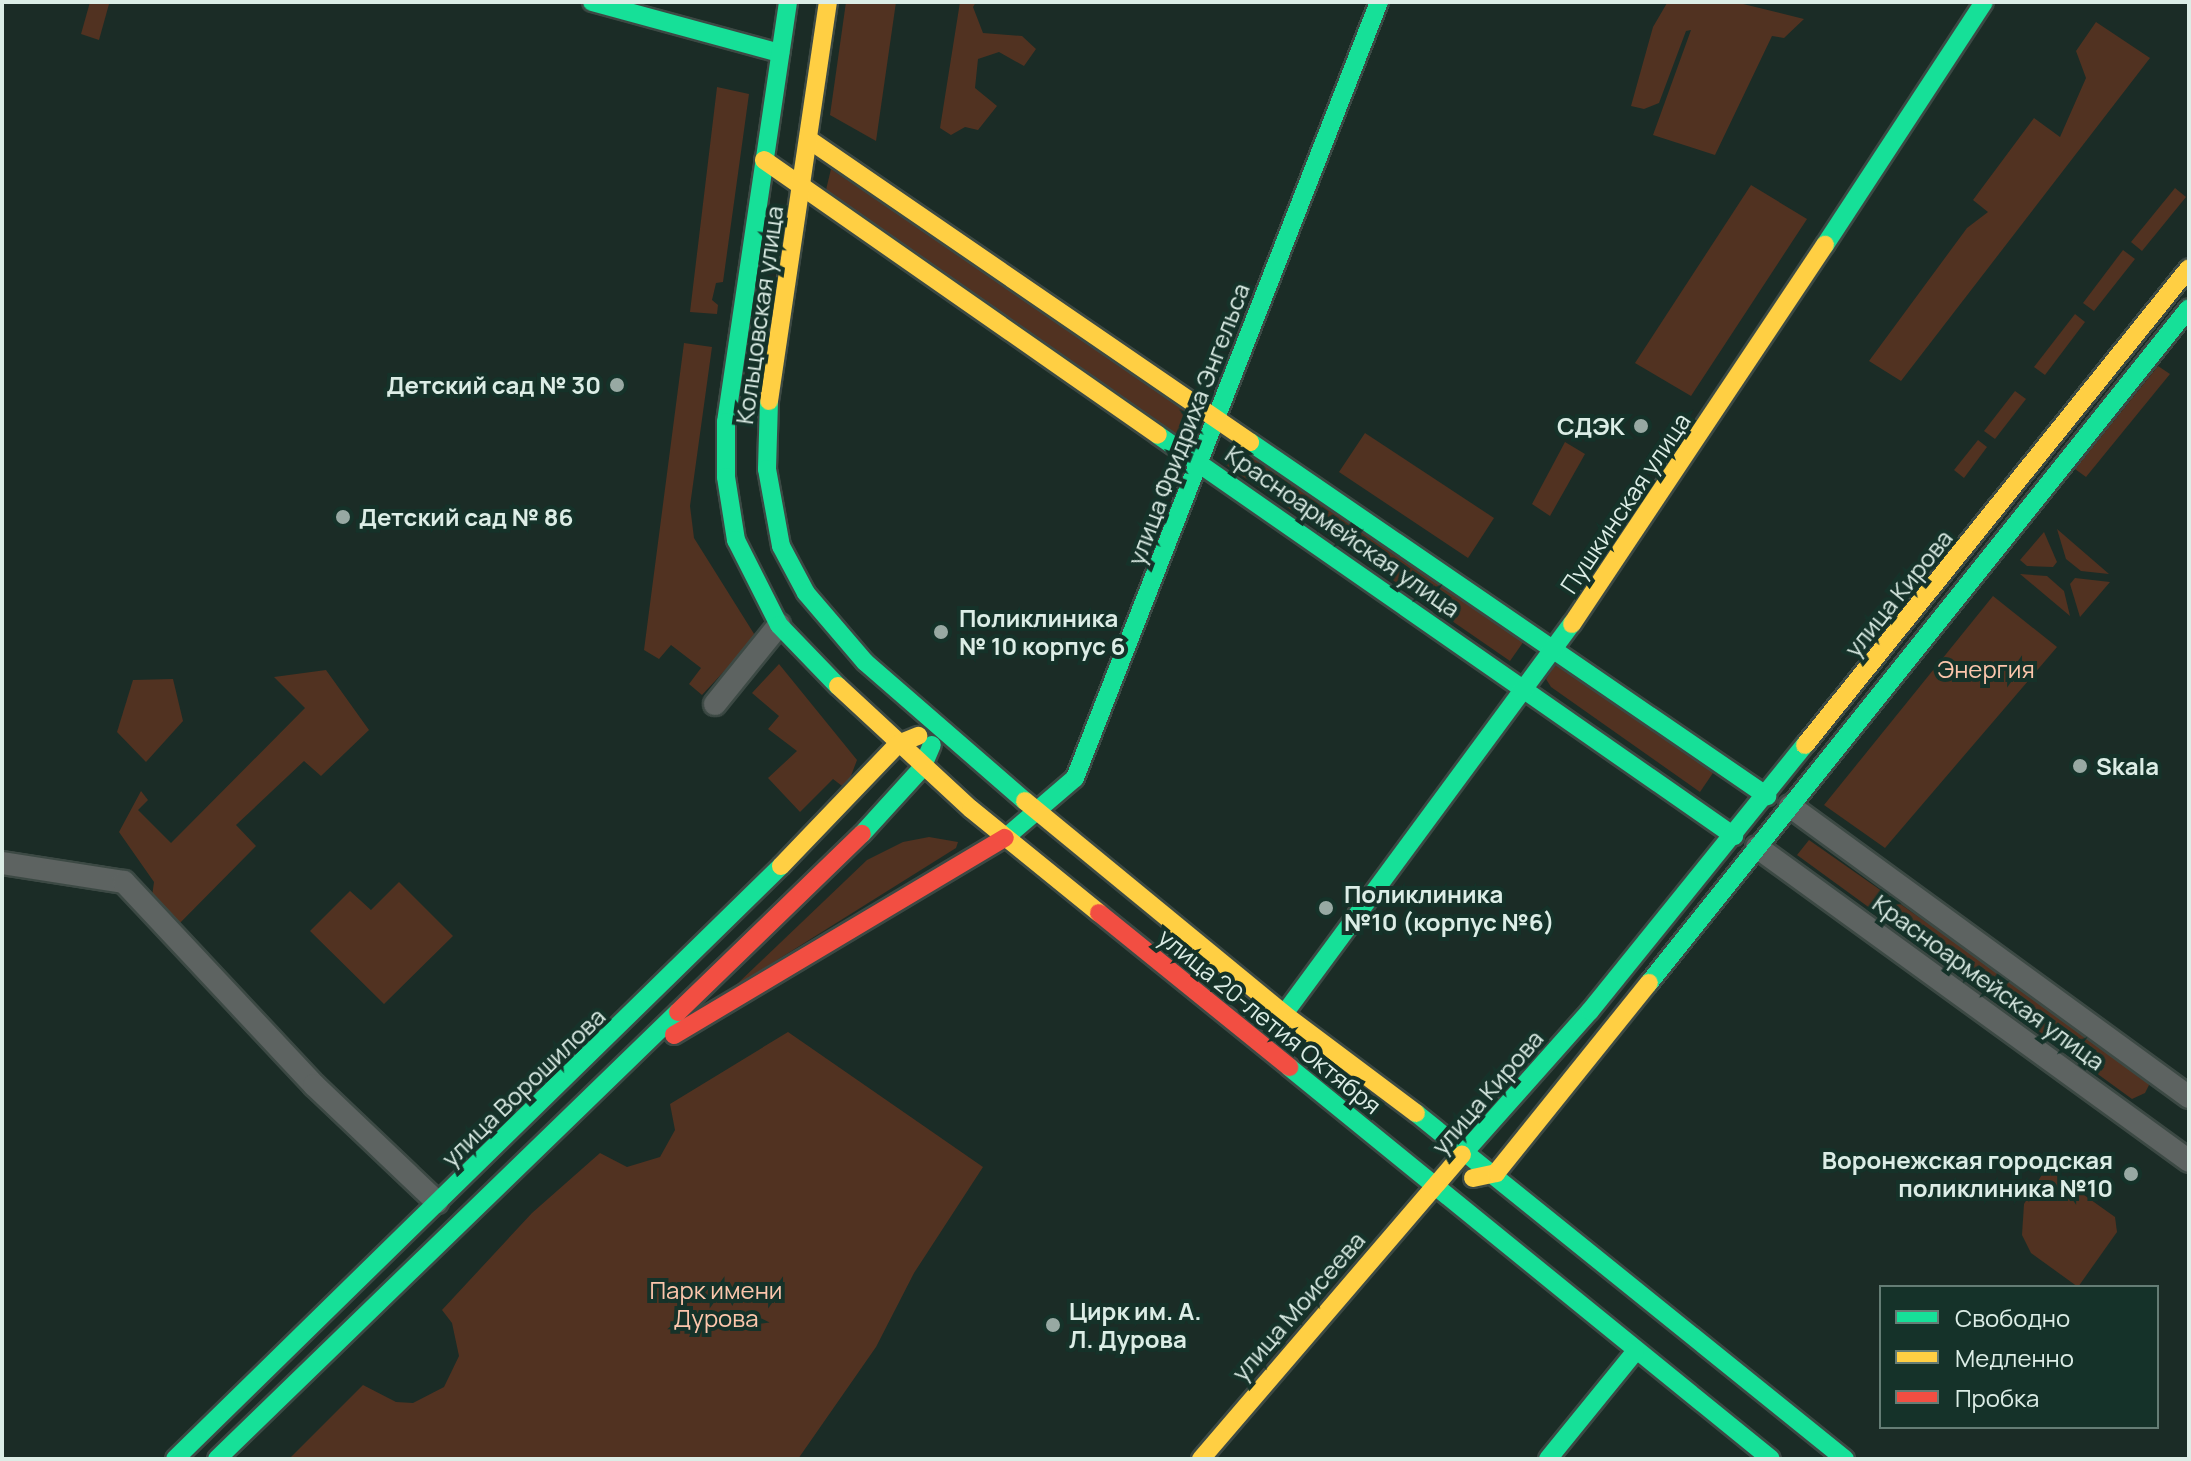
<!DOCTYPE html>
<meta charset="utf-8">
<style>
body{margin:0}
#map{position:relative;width:2191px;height:1461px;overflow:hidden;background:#1b2c26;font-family:Manrope,sans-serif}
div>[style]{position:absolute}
.green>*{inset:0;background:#513221}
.roads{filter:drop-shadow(2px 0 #3c4944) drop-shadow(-2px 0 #3c4944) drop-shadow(0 2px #3c4944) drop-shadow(0 -2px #3c4944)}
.street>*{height:22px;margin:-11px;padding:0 11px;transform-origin:11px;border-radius:11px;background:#5d6361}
.fast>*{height:18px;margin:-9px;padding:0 9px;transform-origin:9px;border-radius:9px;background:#16e098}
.slow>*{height:18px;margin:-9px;padding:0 9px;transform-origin:9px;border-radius:9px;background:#ffcf43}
.jam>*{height:18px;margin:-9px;padding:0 9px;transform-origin:9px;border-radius:9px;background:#f24e42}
.dots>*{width:22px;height:22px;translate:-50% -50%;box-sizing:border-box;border:4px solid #153229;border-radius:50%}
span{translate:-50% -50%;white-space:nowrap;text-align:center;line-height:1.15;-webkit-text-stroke:8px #153229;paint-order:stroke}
.street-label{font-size:24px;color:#dcede6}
.poi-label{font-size:24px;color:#dcede6;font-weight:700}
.right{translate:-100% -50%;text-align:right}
.left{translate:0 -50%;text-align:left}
.park-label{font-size:24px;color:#fcc6ac}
.frame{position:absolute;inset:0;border:4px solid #dcede6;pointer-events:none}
.legend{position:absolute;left:1879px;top:1285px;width:280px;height:144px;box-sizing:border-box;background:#153229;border:2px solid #657d75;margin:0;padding:10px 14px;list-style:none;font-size:24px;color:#dcede6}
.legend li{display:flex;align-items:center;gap:16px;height:40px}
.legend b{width:40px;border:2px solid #657d75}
</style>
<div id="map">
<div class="green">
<div style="clip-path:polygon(90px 2px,109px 4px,99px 40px,81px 34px)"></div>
<div style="clip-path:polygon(846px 2px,896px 2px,876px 141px,830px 115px)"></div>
<div style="clip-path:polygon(960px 2px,976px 2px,973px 7px,983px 33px,1022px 36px,1036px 49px,1024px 66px,999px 52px,978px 59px,975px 88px,997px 106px,978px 130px,965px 127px,951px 135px,940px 128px)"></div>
<div style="clip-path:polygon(1735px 2px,1804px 19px,1784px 38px,1772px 36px,1715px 155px,1653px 135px,1691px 30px,1686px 31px,1659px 103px,1644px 109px,1631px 106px,1653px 27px,1667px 3px)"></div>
<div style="clip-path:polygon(2096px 22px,2150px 58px,1901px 381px,1869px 361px,1967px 228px,1988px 212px,1973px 200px,2034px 118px,2060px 137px,2086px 78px,2076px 51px)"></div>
<div style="clip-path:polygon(717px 87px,749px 94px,723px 282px,716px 283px,712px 300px,718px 305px,717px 314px,690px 312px)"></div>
<div style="clip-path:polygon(831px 169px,1194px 411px,1182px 438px,826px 190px)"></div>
<div style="clip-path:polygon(1751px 185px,1807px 219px,1691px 396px,1635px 363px)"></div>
<div style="clip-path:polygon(2175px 188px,2186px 197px,2142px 251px,2131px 242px)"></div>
<div style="clip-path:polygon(2123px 250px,2135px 259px,2094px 311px,2083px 303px)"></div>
<div style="clip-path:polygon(2075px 314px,2085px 322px,2045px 375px,2034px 367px)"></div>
<div style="clip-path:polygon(684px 343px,712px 347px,690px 506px,694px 538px,756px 637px,702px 695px,689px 684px,701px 668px,671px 645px,659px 659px,644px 650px)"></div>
<div style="clip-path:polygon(2158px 366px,2170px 374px,2086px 477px,2075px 469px)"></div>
<div style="clip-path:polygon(2015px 391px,2026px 399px,1995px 439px,1984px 431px)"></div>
<div style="clip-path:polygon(1365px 433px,1494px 518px,1468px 558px,1339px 472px)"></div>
<div style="clip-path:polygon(1978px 440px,1987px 447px,1964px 478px,1954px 470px)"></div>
<div style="clip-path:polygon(1234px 441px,1524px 641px,1510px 661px,1226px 465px)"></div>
<div style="clip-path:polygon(1565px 442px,1585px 454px,1550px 516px,1532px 504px)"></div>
<div style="clip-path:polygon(2057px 529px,2109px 574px,2081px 571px,2066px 559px)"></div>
<div style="clip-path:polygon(2044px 532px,2057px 562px,2053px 567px,2027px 566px,2020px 560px)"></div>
<div style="clip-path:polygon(2020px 574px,2047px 576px,2064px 591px,2070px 616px)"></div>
<div style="clip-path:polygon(2075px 578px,2110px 582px,2080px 617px,2070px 584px)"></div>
<div style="clip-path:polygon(1993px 596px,2057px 647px,1885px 848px,1824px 805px)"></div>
<div style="clip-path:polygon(779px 664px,857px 760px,846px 789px,833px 779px,800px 812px,768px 778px,797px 751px,768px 729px,779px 716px,752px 693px)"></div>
<div style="clip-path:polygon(1555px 665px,1717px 767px,1700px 792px,1551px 687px,1546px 679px)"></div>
<div style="clip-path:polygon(326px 670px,369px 730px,321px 776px,304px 761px,236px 825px,256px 846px,173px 930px,151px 903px,154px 882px,119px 832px,141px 791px,148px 800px,138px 810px,171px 843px,305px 708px,274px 677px)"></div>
<div style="clip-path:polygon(173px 679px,183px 721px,146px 762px,117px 732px,133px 680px)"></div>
<div style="clip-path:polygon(929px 837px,958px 842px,956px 848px,734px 987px,867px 860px,903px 842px)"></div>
<div style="clip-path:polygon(1809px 840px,2144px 1075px,2149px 1085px,2145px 1093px,2132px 1099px,1797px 855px)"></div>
<div style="clip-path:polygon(399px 882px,453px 936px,384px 1004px,310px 931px,350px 891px,371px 910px)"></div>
<div style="clip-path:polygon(788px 1032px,983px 1167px,914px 1273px,876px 1347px,798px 1459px,289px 1459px,363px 1385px,396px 1402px,413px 1403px,444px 1387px,459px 1356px,452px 1323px,442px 1310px,532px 1213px,600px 1153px,627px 1167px,660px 1157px,675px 1130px,670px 1104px)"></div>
<div style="clip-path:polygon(2046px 1168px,2115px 1217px,2117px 1232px,2078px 1287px,2031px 1253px,2022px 1235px,2024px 1204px)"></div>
</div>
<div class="roads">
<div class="street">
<div style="left:715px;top:704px;width:102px;rotate:-51deg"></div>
<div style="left:1790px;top:806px;width:494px;rotate:36.1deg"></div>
<div style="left:1757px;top:847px;width:534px;rotate:36.01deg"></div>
<div style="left:2px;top:863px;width:123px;rotate:8.9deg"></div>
<div style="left:124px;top:882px;width:278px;rotate:46.9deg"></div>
<div style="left:314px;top:1085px;width:170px;rotate:43.6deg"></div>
</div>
<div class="fast">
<div style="left:592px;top:2px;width:195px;rotate:15.2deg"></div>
<div style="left:788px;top:2px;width:425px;rotate:98.4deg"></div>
<div style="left:726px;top:422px;width:55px;rotate:90deg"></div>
<div style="left:726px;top:477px;width:64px;rotate:81deg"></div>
<div style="left:736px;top:540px;width:95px;rotate:63.2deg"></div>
<div style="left:779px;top:625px;width:85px;rotate:46deg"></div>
<div style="left:1825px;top:245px;width:290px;rotate:-56.8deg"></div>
<div style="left:769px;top:401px;width:68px;rotate:91.7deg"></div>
<div style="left:767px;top:469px;width:78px;rotate:79.7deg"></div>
<div style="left:781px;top:546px;width:53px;rotate:62deg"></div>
<div style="left:806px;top:593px;width:91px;rotate:49.5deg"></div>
<div style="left:865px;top:662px;width:212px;rotate:41deg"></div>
<div style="left:1158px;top:435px;width:702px;rotate:34.84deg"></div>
<div style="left:1250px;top:442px;width:627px;rotate:34.4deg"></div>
<div style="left:862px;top:834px;width:89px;rotate:-47.7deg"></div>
<div style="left:922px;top:768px;width:25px;rotate:-67deg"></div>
<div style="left:1005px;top:838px;width:92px;rotate:-40.6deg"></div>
<div style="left:1075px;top:778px;width:833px;rotate:-68.61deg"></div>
<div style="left:1649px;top:983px;width:864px;rotate:-51.34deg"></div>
<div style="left:1284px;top:1014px;width:485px;rotate:-53.6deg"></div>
<div style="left:1289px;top:1067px;width:621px;rotate:39.12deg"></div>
<div style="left:1416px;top:1113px;width:551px;rotate:38.89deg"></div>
<div style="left:1462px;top:1155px;width:193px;rotate:-48.4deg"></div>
<div style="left:1590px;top:1011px;width:342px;rotate:-51.1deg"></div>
<div style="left:175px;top:1459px;width:848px;rotate:-44.38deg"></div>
<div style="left:217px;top:1459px;width:642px;rotate:-44.12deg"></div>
<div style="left:1548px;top:1459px;width:138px;rotate:-50.9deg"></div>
</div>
<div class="slow">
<div style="left:808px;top:139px;width:536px;rotate:34.43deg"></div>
<div style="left:764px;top:160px;width:480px;rotate:34.9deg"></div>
<div style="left:769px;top:401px;width:403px;rotate:-81.6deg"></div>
<div style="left:1572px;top:624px;width:456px;rotate:-56.3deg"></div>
<div style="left:838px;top:686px;width:181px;rotate:42.8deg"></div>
<div style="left:971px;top:809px;width:165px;rotate:39.1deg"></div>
<div style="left:1805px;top:745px;width:612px;rotate:-51.16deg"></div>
<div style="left:1025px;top:801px;width:335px;rotate:39.4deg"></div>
<div style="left:1284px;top:1014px;width:165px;rotate:36.9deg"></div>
<div style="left:781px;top:866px;width:169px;rotate:-46.2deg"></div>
<div style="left:898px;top:744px;width:22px;rotate:-22deg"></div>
<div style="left:1473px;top:1178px;width:24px;rotate:-12deg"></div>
<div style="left:1496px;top:1173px;width:244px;rotate:-51.2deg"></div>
<div style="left:1201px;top:1459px;width:401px;rotate:-49.4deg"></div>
</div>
<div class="jam">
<div style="left:1099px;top:913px;width:245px;rotate:39deg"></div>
<div style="left:678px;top:1012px;width:256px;rotate:-44.1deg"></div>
<div style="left:674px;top:1035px;width:385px;rotate:-30.8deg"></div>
</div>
</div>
<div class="dots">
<div style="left:617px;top:385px;background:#98a9a3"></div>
<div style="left:1641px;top:426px;background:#98a9a3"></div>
<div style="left:343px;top:517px;background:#98a9a3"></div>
<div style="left:941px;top:632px;background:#98a9a3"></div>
<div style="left:2080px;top:766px;background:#98a9a3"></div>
<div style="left:1326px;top:908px;background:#98a9a3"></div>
<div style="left:2131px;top:1174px;background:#98a9a3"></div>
<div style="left:1053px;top:1325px;background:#98a9a3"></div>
</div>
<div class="street-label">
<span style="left:759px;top:315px;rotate:-82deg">Кольцовская улица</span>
<span style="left:1188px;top:424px;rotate:-69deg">улица Фридриха Энгельса</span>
<span style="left:1625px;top:503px;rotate:-56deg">Пушкинская улица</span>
<span style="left:1343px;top:531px;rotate:35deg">Красноармейская улица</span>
<span style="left:1898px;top:593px;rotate:-51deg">улица Кирова</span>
<span style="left:1989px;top:982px;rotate:36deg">Красноармейская улица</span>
<span style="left:1270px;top:1021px;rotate:39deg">улица 20-летия Октября</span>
<span style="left:523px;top:1087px;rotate:-44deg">улица Ворошилова</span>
<span style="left:1487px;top:1092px;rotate:-49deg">улица Кирова</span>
<span style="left:1298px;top:1306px;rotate:-49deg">улица Моисеева</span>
</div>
<div class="poi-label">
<span class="right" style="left:601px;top:385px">Детский сад № 30</span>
<span class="right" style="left:1625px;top:426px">СДЭК</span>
<span class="left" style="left:359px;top:517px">Детский сад № 86</span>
<span class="left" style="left:959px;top:632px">Поликлиника<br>№ 10 корпус 6</span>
<span class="left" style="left:2096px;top:766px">Skala</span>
<span class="left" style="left:1344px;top:908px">Поликлиника<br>№10 (корпус №6)</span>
<span class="right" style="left:2113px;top:1174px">Воронежская городская<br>поликлиника №10</span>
<span class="left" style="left:1069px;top:1325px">Цирк им. А.<br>Л. Дурова</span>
</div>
<div class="park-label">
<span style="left:1986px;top:669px">Энергия</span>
<span style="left:716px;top:1304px">Парк имени<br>Дурова</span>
</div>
<div class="frame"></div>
<ul class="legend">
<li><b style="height:10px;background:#16e098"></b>Свободно</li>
<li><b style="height:10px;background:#ffcf43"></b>Медленно</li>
<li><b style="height:10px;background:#f24e42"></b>Пробка</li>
</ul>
</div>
